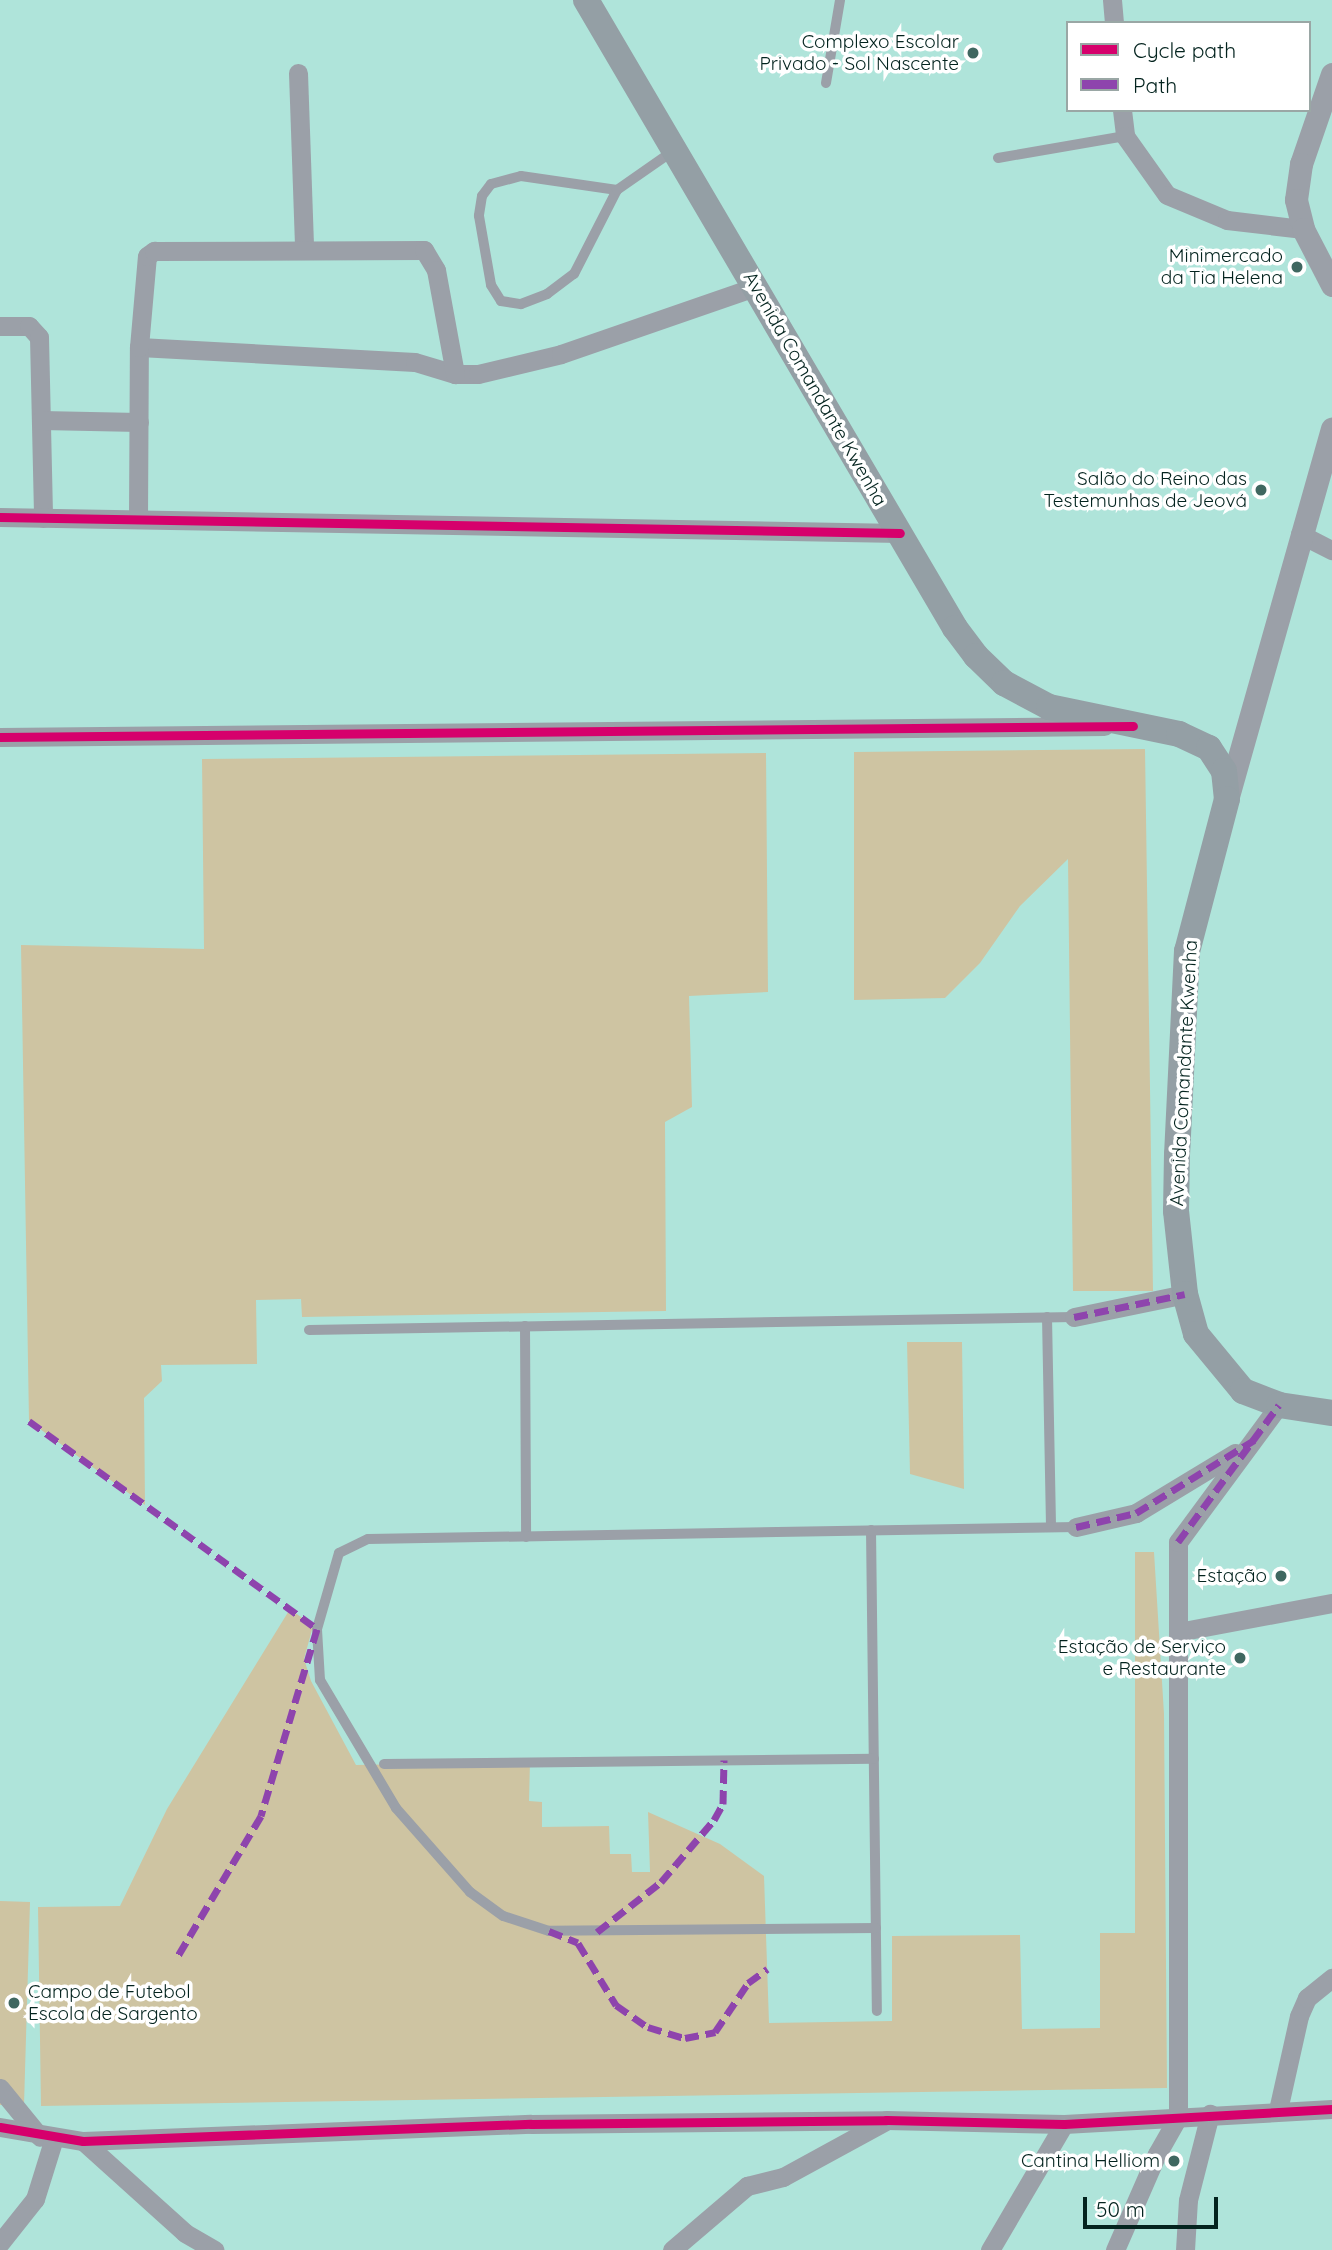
<!DOCTYPE html>
<meta charset="utf-8">
<style>
body{margin:0}
#map{position:relative;width:1332px;height:2250px;overflow:hidden;background:#afe4da;font-family:Quicksand,sans-serif}
div>[style]{position:absolute}
.green>*{inset:0;background:#cec4a2}
.service>*{height:10px;margin:-5px;padding:0 5px;transform-origin:5px;border-radius:5px;background:#9ba0a8}
.minor>*{height:19px;margin:-9.5px;padding:0 9.5px;transform-origin:9.5px;border-radius:9.5px;background:#9ba0a8}
.tertiary>*{height:23px;margin:-11.5px;padding:0 11.5px;transform-origin:11.5px;border-radius:11.5px;background:#9ba0a8}
.secondary>*{height:26px;margin:-13px;padding:0 13px;transform-origin:13px;border-radius:13px;background:#949fa5}
.quiet>*{height:7px;margin-top:-3.5px;transform-origin:0;background:repeating-linear-gradient(90deg,#8e44ad 0 14px,transparent 0 21px)}
.cycleway>*{height:9px;margin:-4.5px;padding:0 4.5px;transform-origin:4.5px;border-radius:4.5px;background:#d6006c}
.dots>*{width:19px;height:19px;translate:-50% -50%;box-sizing:border-box;border:4px solid #fff;border-radius:50%}
span{translate:-50% -50%;white-space:nowrap;text-align:center;line-height:1.15;-webkit-text-stroke:7px #fff;paint-order:stroke}
.poi-label{font-size:19px;color:#03231e}
.right{translate:-100% -50%;text-align:right}
.left{translate:0 -50%;text-align:left}
.street-label{font-size:19px;color:#03231e}
.legend{position:absolute;left:1066px;top:21px;width:245px;height:91px;box-sizing:border-box;background:#fff;border:2px solid #9aa7a5;margin:0;padding:9px 12px;list-style:none;font-size:21px;color:#03231e}
.legend li{display:flex;align-items:center;gap:14px;height:35px}
.legend b{width:35px;border:2px solid #9aa7a5}
.scale{position:absolute;left:1083px;top:2197px;width:135px;height:32px;box-sizing:border-box;border:4px solid #03231e;border-top:0;padding-left:9px;font-size:21px;line-height:24px;white-space:nowrap;color:#03231e;-webkit-text-stroke:5px #fff;paint-order:stroke}
</style>
<div id="map">
<div class="green">
<div style="clip-path:polygon(1145px 749px,1153px 1291px,1073px 1291px,1068px 859px,1020px 906px,980px 963px,945px 998px,854px 1000px,854px 752px)"></div>
<div style="clip-path:polygon(766px 753px,768px 992px,689px 996px,692px 1107px,665px 1122px,666px 1311px,302px 1317px,301px 1299px,256px 1300px,257px 1364px,161px 1365px,162px 1381px,144px 1398px,145px 1505px,29px 1421px,21px 945px,204px 949px,202px 759px)"></div>
<div style="clip-path:polygon(907px 1342px,962px 1342px,964px 1489px,910px 1474px)"></div>
<div style="clip-path:polygon(1135px 1552px,1154px 1552px,1164px 1714px,1167px 2088px,41px 2106px,38px 1907px,120px 1906px,167px 1809px,290px 1609px,313px 1626px,304px 1659px,311px 1681px,356px 1765px,530px 1762px,529px 1801px,542px 1802px,542px 1827px,609px 1826px,610px 1854px,631px 1854px,632px 1872px,650px 1872px,648px 1812px,720px 1844px,764px 1876px,769px 2023px,892px 2021px,892px 1936px,1020px 1935px,1022px 2029px,1100px 2028px,1100px 1933px,1135px 1933px)"></div>
<div style="clip-path:polygon(0 1901px,30px 1902px,24px 2105px,0 2105px)"></div>
</div>
<div class="service">
<div style="left:826px;top:83px;width:84px;rotate:-80.4deg"></div>
<div style="left:998px;top:158px;width:129px;rotate:-9.8deg"></div>
<div style="left:617px;top:190px;width:97px;rotate:-171.7deg"></div>
<div style="left:521px;top:176px;width:31px;rotate:165deg"></div>
<div style="left:491px;top:184px;width:15px;rotate:127deg"></div>
<div style="left:482px;top:196px;width:20px;rotate:99deg"></div>
<div style="left:479px;top:216px;width:70px;rotate:80.1deg"></div>
<div style="left:491px;top:285px;width:19px;rotate:58deg"></div>
<div style="left:501px;top:301px;width:20px;rotate:9deg"></div>
<div style="left:521px;top:304px;width:28px;rotate:-21deg"></div>
<div style="left:547px;top:294px;width:34px;rotate:-37deg"></div>
<div style="left:574px;top:274px;width:94px;rotate:-62.9deg"></div>
<div style="left:617px;top:190px;width:68px;rotate:-34.9deg"></div>
<div style="left:1047px;top:1317px;width:210px;rotate:88.9deg"></div>
<div style="left:525px;top:1326px;width:211px;rotate:89.7deg"></div>
<div style="left:309px;top:1330px;width:765px;rotate:-0.97deg"></div>
<div style="left:871px;top:1530px;width:481px;rotate:89.3deg"></div>
<div style="left:384px;top:1764px;width:490px;rotate:-0.6deg"></div>
<div style="left:876px;top:1928px;width:327px;rotate:179.5deg"></div>
<div style="left:549px;top:1931px;width:48px;rotate:-161.9deg"></div>
<div style="left:503px;top:1916px;width:41px;rotate:-144deg"></div>
<div style="left:470px;top:1892px;width:112px;rotate:-131.4deg"></div>
<div style="left:396px;top:1808px;width:149px;rotate:-120.7deg"></div>
<div style="left:320px;top:1680px;width:51px;rotate:-93.4deg"></div>
<div style="left:317px;top:1629px;width:79px;rotate:-73.9deg"></div>
<div style="left:339px;top:1553px;width:32px;rotate:-26deg"></div>
<div style="left:368px;top:1539px;width:708px;rotate:-0.97deg"></div>
</div>
<div class="minor">
<div style="left:1112px;top:0;width:23px;rotate:85deg"></div>
<div style="left:298px;top:73px;width:176px;rotate:88deg"></div>
<div style="left:1122px;top:110px;width:26px;rotate:83deg"></div>
<div style="left:1125px;top:136px;width:72px;rotate:54.6deg"></div>
<div style="left:1167px;top:195px;width:65px;rotate:22.6deg"></div>
<div style="left:1227px;top:220px;width:77px;rotate:6.8deg"></div>
<div style="left:0;top:326px;width:29px"></div>
<div style="left:29px;top:326px;width:15px;rotate:48deg"></div>
<div style="left:39px;top:337px;width:181px;rotate:88.7deg"></div>
<div style="left:139px;top:347px;width:276px;rotate:3.1deg"></div>
<div style="left:415px;top:362px;width:42px;rotate:16.7deg"></div>
<div style="left:455px;top:374px;width:23px"></div>
<div style="left:478px;top:374px;width:85px;rotate:-13.5deg"></div>
<div style="left:561px;top:354px;width:205px;rotate:-19.1deg"></div>
<div style="left:41px;top:420px;width:98px;rotate:1.2deg"></div>
<div style="left:0;top:517px;width:900px;rotate:1.02deg"></div>
<div style="left:138px;top:519px;width:172px;rotate:-89.7deg"></div>
<div style="left:139px;top:347px;width:91px;rotate:-85deg"></div>
<div style="left:147px;top:256px;width:9px;rotate:-36deg"></div>
<div style="left:154px;top:251px;width:270px;rotate:-0.2deg"></div>
<div style="left:424px;top:250px;width:23px;rotate:59deg"></div>
<div style="left:436px;top:270px;width:106px;rotate:79.6deg"></div>
<div style="left:1300px;top:534px;width:36px;rotate:27deg"></div>
<div style="left:0;top:737px;width:1104px;rotate:-0.57deg"></div>
<div style="left:1074px;top:1317px;width:113px;rotate:-11.7deg"></div>
<div style="left:1076px;top:1527px;width:62px;rotate:-13.1deg"></div>
<div style="left:1136px;top:1513px;width:116px;rotate:-31.2deg"></div>
<div style="left:1178px;top:1632px;width:157px;rotate:-10.7deg"></div>
<div style="left:0;top:2088px;width:63px;rotate:50.8deg"></div>
<div style="left:1278px;top:2110px;width:96px;rotate:-77.4deg"></div>
<div style="left:1299px;top:2016px;width:20px;rotate:-66deg"></div>
<div style="left:1307px;top:1998px;width:32px;rotate:-39deg"></div>
<div style="left:0;top:2127px;width:84px;rotate:9.6deg"></div>
<div style="left:83px;top:2141px;width:448px;rotate:-2.2deg"></div>
<div style="left:531px;top:2124px;width:355px;rotate:-0.6deg"></div>
<div style="left:886px;top:2120px;width:178px;rotate:1.3deg"></div>
<div style="left:1064px;top:2124px;width:268px;rotate:-3.2deg"></div>
<div style="left:83px;top:2141px;width:137px;rotate:42deg"></div>
<div style="left:185px;top:2233px;width:34px;rotate:30deg"></div>
<div style="left:0;top:2243px;width:56px;rotate:-51.5deg"></div>
<div style="left:35px;top:2199px;width:64px;rotate:-72.7deg"></div>
<div style="left:672px;top:2250px;width:99px;rotate:-40.5deg"></div>
<div style="left:747px;top:2186px;width:37px;rotate:-14deg"></div>
<div style="left:783px;top:2177px;width:115px;rotate:-28.6deg"></div>
<div style="left:990px;top:2250px;width:146px;rotate:-59.6deg"></div>
<div style="left:1115px;top:2250px;width:105px;rotate:-66.4deg"></div>
<div style="left:1157px;top:2154px;width:43px;rotate:-60.4deg"></div>
<div style="left:1178px;top:2117px;width:575px;rotate:-90deg"></div>
<div style="left:1178px;top:1542px;width:170px;rotate:-53.6deg"></div>
<div style="left:1185px;top:2250px;width:50px;rotate:-86.6deg"></div>
<div style="left:1188px;top:2200px;width:89px;rotate:-75.7deg"></div>
</div>
<div class="tertiary">
<div style="left:1332px;top:74px;width:95px;rotate:109deg"></div>
<div style="left:1301px;top:164px;width:36px;rotate:98deg"></div>
<div style="left:1296px;top:200px;width:30px;rotate:76deg"></div>
<div style="left:1303px;top:229px;width:63px;rotate:62.6deg"></div>
<div style="left:1228px;top:796px;width:382px;rotate:-74.2deg"></div>
</div>
<div class="secondary">
<div style="left:586px;top:0;width:728px;rotate:59.56deg"></div>
<div style="left:955px;top:628px;width:35px;rotate:53deg"></div>
<div style="left:976px;top:656px;width:39px;rotate:44deg"></div>
<div style="left:1004px;top:683px;width:51px;rotate:28.1deg"></div>
<div style="left:1049px;top:707px;width:133px;rotate:11.7deg"></div>
<div style="left:1179px;top:734px;width:33px;rotate:25deg"></div>
<div style="left:1209px;top:748px;width:27px;rotate:57deg"></div>
<div style="left:1224px;top:771px;width:28px;rotate:84deg"></div>
<div style="left:1227px;top:799px;width:157px;rotate:104.7deg"></div>
<div style="left:1187px;top:951px;width:203px;rotate:92.8deg"></div>
<div style="left:1177px;top:1154px;width:57px;rotate:91deg"></div>
<div style="left:1176px;top:1211px;width:83px;rotate:83.8deg"></div>
<div style="left:1185px;top:1294px;width:41px;rotate:74.6deg"></div>
<div style="left:1196px;top:1334px;width:74px;rotate:50.5deg"></div>
<div style="left:1243px;top:1391px;width:39px;rotate:21deg"></div>
<div style="left:1279px;top:1405px;width:54px;rotate:8.6deg"></div>
</div>
<div class="quiet">
<div style="left:1074px;top:1317px;width:113px;rotate:-11.7deg"></div>
<div style="left:29px;top:1421px;width:355px;rotate:35.8deg"></div>
<div style="left:317px;top:1629px;width:195px;rotate:106.7deg"></div>
<div style="left:261px;top:1816px;width:163px;rotate:120.7deg"></div>
<div style="left:1076px;top:1527px;width:62px;rotate:-13.1deg"></div>
<div style="left:1136px;top:1513px;width:139px;rotate:-31.7deg"></div>
<div style="left:1178px;top:1542px;width:170px;rotate:-53.6deg"></div>
<div style="left:549px;top:1931px;width:31px;rotate:22deg"></div>
<div style="left:578px;top:1943px;width:73px;rotate:58.5deg"></div>
<div style="left:616px;top:2005px;width:39px;rotate:35deg"></div>
<div style="left:648px;top:2027px;width:39px;rotate:17deg"></div>
<div style="left:685px;top:2038px;width:31px;rotate:-11deg"></div>
<div style="left:715px;top:2032px;width:59px;rotate:-56deg"></div>
<div style="left:748px;top:1983px;width:24px;rotate:-36deg"></div>
<div style="left:597px;top:1932px;width:81px;rotate:-38deg"></div>
<div style="left:661px;top:1882px;width:82px;rotate:-49.5deg"></div>
<div style="left:714px;top:1820px;width:18px;rotate:-61deg"></div>
<div style="left:723px;top:1804px;width:44px;rotate:-88.7deg"></div>
</div>
<div class="cycleway">
<div style="left:0;top:517px;width:900px;rotate:1.02deg"></div>
<div style="left:0;top:737px;width:1133px;rotate:-0.56deg"></div>
<div style="left:0;top:2127px;width:84px;rotate:9.6deg"></div>
<div style="left:83px;top:2141px;width:448px;rotate:-2.2deg"></div>
<div style="left:531px;top:2124px;width:355px;rotate:-0.6deg"></div>
<div style="left:886px;top:2120px;width:178px;rotate:1.3deg"></div>
<div style="left:1064px;top:2124px;width:268px;rotate:-3.2deg"></div>
</div>
<div class="dots">
<div style="left:973px;top:53px;background:#3f6760"></div>
<div style="left:1297px;top:267px;background:#3f6760"></div>
<div style="left:1261px;top:490px;background:#3f6760"></div>
<div style="left:1281px;top:1576px;background:#3f6760"></div>
<div style="left:1240px;top:1658px;background:#3f6760"></div>
<div style="left:14px;top:2003px;background:#3f6760"></div>
<div style="left:1174px;top:2161px;background:#3f6760"></div>
</div>
<div class="poi-label">
<span class="right" style="left:959px;top:53px">Complexo Escolar<br>Privado - Sol Nascente</span>
<span class="right" style="left:1283px;top:267px">Minimercado<br>da Tia Helena</span>
<span class="right" style="left:1247px;top:490px">Salão do Reino das<br>Testemunhas de Jeová</span>
<span class="right" style="left:1267px;top:1576px">Estação</span>
<span class="right" style="left:1226px;top:1658px">Estação de Serviço<br>e Restaurante</span>
<span class="left" style="left:28px;top:2003px">Campo de Futebol<br>Escola de Sargento</span>
<span class="right" style="left:1160px;top:2161px">Cantina Helliom</span>
</div>
<div class="street-label">
<span style="left:815px;top:389px;rotate:60deg">Avenida Comandante Kwenha</span>
<span style="left:1184px;top:1073px;rotate:-87deg">Avenida Comandante Kwenha</span>
</div>
<ul class="legend">
<li><b style="height:9px;background:#d6006c"></b>Cycle path</li>
<li><b style="height:9px;background:#8e44ad"></b>Path</li>
</ul>
<div class="scale">50 m</div>
</div>
